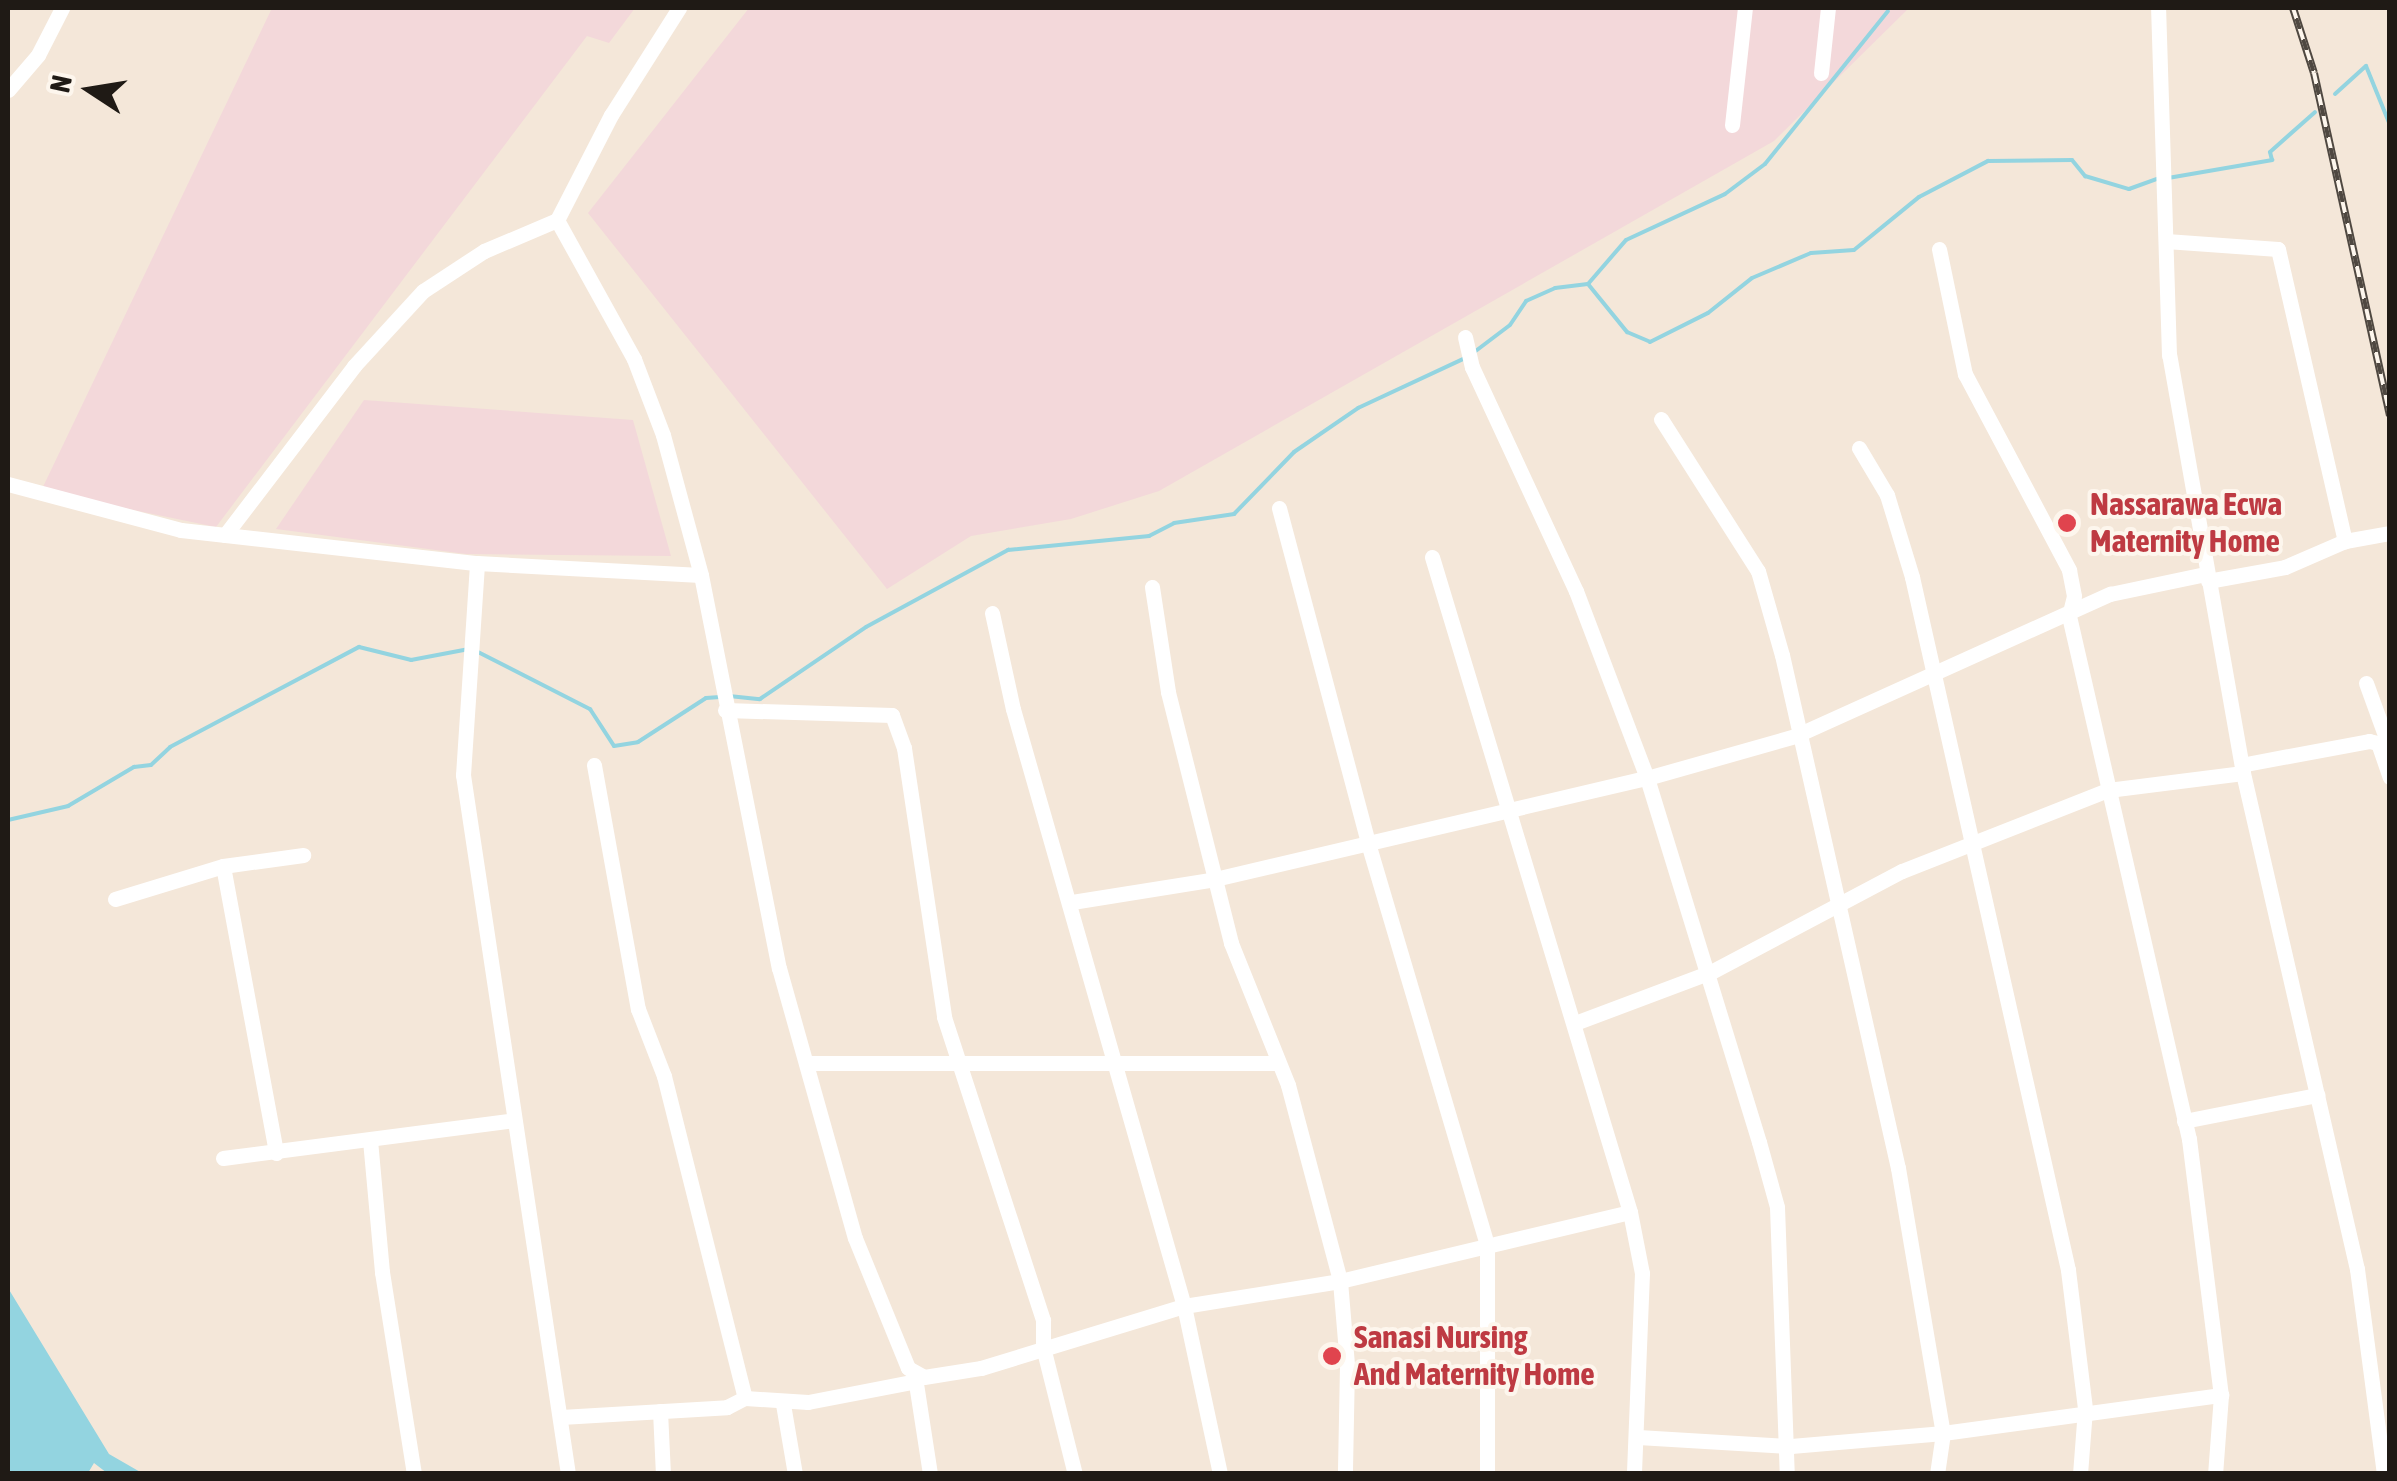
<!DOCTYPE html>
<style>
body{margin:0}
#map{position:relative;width:2397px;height:1481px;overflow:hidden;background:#f4e7d9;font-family:"Asap Condensed",sans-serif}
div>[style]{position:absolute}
.industrial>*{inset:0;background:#f3d8da}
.water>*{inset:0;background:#93d4e0}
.stream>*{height:4px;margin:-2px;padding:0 2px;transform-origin:2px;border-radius:2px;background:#93d4e0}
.minor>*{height:15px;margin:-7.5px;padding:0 7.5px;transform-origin:7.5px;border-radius:7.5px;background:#fff}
.rail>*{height:8px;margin-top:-4px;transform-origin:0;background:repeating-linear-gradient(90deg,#fdf6ed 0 11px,#4f4841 0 22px);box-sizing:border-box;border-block:2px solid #4f4841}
.dots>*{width:28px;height:28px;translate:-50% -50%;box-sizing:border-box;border:5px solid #fdf6ed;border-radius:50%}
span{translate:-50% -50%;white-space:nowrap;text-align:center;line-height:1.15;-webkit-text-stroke:8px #fdf6ed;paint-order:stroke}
.health-label{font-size:32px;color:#be3a42;font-weight:700}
.left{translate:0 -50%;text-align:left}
.frame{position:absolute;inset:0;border:10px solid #1f1a15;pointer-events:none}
.north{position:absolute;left:40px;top:40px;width:100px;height:100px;-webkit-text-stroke:8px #fdf6ed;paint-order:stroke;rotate:282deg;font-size:28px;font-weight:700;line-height:40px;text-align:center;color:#1f1a15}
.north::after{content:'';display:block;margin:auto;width:35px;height:45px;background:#1f1a15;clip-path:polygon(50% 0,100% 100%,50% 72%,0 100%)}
</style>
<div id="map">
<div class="industrial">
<div style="clip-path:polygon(272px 8px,635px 8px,609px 43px,587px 36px,216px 527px,41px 491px)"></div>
<div style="clip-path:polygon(749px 8px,1909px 8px,1774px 141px,1159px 491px,1071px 519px,971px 536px,887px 589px,588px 213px)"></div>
<div style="clip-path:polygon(364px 400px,633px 420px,671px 556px,466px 554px,276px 529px)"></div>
</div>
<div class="water">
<div style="clip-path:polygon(8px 1288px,109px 1454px,142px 1473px,107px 1473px,94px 1463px,88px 1473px,8px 1473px)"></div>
</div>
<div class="stream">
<div style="left:2335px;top:94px;width:42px;rotate:-42.1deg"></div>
<div style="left:2366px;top:66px;width:64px;rotate:67.9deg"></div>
<div style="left:2168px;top:178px;width:106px;rotate:-9.8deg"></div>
<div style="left:2272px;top:160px;width:8px;rotate:-104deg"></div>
<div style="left:2270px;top:152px;width:60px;rotate:-41.6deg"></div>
<div style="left:1588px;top:284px;width:58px;rotate:-49.2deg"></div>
<div style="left:1626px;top:240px;width:109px;rotate:-24.9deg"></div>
<div style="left:1725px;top:194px;width:50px;rotate:-36.9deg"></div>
<div style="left:1765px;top:164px;width:196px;rotate:-51.2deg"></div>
<div style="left:1473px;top:353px;width:46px;rotate:-37.1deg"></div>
<div style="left:1510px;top:325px;width:29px;rotate:-56deg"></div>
<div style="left:1526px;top:301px;width:32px;rotate:-24deg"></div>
<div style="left:1555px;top:288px;width:33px;rotate:-7deg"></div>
<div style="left:1588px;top:284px;width:62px;rotate:50.9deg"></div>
<div style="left:1627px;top:332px;width:25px;rotate:23deg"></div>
<div style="left:1650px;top:342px;width:65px;rotate:-26.6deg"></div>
<div style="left:1708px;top:313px;width:56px;rotate:-38.5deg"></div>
<div style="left:1752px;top:278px;width:64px;rotate:-23deg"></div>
<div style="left:1811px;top:253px;width:43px;rotate:-4deg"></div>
<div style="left:1854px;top:250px;width:84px;rotate:-39.2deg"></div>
<div style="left:1919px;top:197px;width:78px;rotate:-27.6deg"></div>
<div style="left:1988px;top:161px;width:84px;rotate:-0.7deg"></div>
<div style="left:2072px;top:160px;width:21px;rotate:51deg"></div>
<div style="left:2085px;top:176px;width:46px;rotate:16.5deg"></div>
<div style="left:2129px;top:189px;width:32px;rotate:-20deg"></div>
<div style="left:478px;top:652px;width:126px;rotate:27deg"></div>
<div style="left:590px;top:709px;width:44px;rotate:57deg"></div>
<div style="left:614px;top:746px;width:24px;rotate:-9deg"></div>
<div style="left:638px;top:742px;width:81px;rotate:-32.9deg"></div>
<div style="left:706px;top:698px;width:14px;rotate:-4deg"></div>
<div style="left:729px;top:696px;width:31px;rotate:6deg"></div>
<div style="left:760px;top:699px;width:128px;rotate:-34.2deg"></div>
<div style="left:866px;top:627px;width:162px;rotate:-28.5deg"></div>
<div style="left:1008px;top:550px;width:142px;rotate:-5.7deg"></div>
<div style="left:1149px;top:536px;width:28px;rotate:-27deg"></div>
<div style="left:1174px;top:523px;width:61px;rotate:-8.5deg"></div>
<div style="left:1234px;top:514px;width:86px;rotate:-45.9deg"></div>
<div style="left:1294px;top:452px;width:78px;rotate:-34.5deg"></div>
<div style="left:1358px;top:408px;width:118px;rotate:-25deg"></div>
<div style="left:8px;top:820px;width:62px;rotate:-13.1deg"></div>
<div style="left:68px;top:806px;width:77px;rotate:-30.6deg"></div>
<div style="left:134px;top:767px;width:17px;rotate:-7deg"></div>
<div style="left:151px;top:765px;width:26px;rotate:-43deg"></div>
<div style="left:170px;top:747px;width:214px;rotate:-27.9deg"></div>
<div style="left:359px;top:647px;width:54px;rotate:14deg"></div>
<div style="left:411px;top:660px;width:59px;rotate:-10.7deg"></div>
</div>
<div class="minor">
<div style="left:679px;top:8px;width:127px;rotate:122.4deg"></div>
<div style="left:611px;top:115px;width:118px;rotate:117.2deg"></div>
<div style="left:557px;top:220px;width:159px;rotate:61deg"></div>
<div style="left:634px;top:359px;width:81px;rotate:69.1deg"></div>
<div style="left:663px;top:435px;width:145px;rotate:74.8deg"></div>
<div style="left:701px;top:575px;width:401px;rotate:78.8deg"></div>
<div style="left:779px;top:968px;width:280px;rotate:74.3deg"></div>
<div style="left:855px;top:1238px;width:140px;rotate:67.8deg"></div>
<div style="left:908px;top:1368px;width:18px;rotate:29deg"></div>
<div style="left:924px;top:1377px;width:58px;rotate:-9deg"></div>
<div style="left:981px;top:1368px;width:212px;rotate:-17deg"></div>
<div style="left:1184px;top:1306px;width:158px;rotate:-9.1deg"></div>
<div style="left:1340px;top:1281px;width:298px;rotate:-13.4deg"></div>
<div style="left:1630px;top:1212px;width:62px;rotate:78.9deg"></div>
<div style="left:1642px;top:1273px;width:201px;rotate:92.3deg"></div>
<div style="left:1821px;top:73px;width:65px;rotate:-83.9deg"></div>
<div style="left:8px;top:90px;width:46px;rotate:-49.4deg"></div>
<div style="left:38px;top:55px;width:53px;rotate:-62.9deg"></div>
<div style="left:1732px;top:125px;width:118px;rotate:-83.7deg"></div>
<div style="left:2166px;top:241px;width:112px;rotate:4.1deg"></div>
<div style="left:2278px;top:249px;width:300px;rotate:77.1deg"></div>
<div style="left:2345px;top:541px;width:46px;rotate:-10.1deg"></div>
<div style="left:1939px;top:249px;width:128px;rotate:78.3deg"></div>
<div style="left:1965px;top:374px;width:222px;rotate:62deg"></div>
<div style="left:2069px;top:570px;width:26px;rotate:79deg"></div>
<div style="left:2074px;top:596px;width:21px;rotate:104deg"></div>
<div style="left:2069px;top:616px;width:537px;rotate:77.08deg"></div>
<div style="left:2189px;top:1139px;width:258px;rotate:82.9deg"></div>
<div style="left:2221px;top:1395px;width:79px;rotate:94.3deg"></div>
<div style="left:1465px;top:337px;width:31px;rotate:77deg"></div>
<div style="left:1472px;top:367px;width:247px;rotate:65.1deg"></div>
<div style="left:1576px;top:591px;width:200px;rotate:69.2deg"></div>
<div style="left:1647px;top:778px;width:381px;rotate:72.9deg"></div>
<div style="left:1759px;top:1142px;width:67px;rotate:74.5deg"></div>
<div style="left:1777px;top:1207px;width:267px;rotate:87.9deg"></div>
<div style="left:1661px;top:419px;width:180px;rotate:57.5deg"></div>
<div style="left:1758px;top:571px;width:87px;rotate:74.1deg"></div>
<div style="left:1782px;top:655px;width:526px;rotate:77.26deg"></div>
<div style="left:1898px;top:1168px;width:269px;rotate:80.4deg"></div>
<div style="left:1943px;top:1433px;width:41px;rotate:98.3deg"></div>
<div style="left:1859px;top:448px;width:55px;rotate:59.2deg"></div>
<div style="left:1887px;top:495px;width:86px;rotate:73deg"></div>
<div style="left:1912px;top:577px;width:710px;rotate:77.31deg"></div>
<div style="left:2068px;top:1270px;width:140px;rotate:83deg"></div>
<div style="left:2085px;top:1409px;width:65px;rotate:94.4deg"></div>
<div style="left:8px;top:484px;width:179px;rotate:14.9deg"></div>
<div style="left:181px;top:530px;width:298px;rotate:6.4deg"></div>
<div style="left:1279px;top:508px;width:347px;rotate:75.1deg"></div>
<div style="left:1368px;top:843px;width:419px;rotate:73.5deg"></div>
<div style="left:1487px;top:1245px;width:229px;rotate:90deg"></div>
<div style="left:225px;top:535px;width:213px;rotate:-52.6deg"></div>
<div style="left:354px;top:366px;width:102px;rotate:-47.4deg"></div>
<div style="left:423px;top:291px;width:73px;rotate:-33.3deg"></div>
<div style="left:484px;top:251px;width:79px;rotate:-23deg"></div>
<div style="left:1432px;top:557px;width:684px;rotate:73.18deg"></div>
<div style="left:2208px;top:581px;width:78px;rotate:-10.3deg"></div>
<div style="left:2285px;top:567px;width:65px;rotate:-23.4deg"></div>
<div style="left:1152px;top:587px;width:106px;rotate:81.3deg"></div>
<div style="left:1168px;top:692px;width:259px;rotate:75.9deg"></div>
<div style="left:1231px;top:943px;width:153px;rotate:68.1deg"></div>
<div style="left:1288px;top:1085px;width:203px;rotate:75.1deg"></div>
<div style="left:1340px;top:1281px;width:84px;rotate:85.2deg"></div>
<div style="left:1347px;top:1365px;width:109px;rotate:91.1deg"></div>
<div style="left:992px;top:613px;width:98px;rotate:77.7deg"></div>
<div style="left:1013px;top:709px;width:621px;rotate:74.02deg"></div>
<div style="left:1184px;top:1306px;width:172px;rotate:77.9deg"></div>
<div style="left:2366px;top:683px;width:59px;rotate:70deg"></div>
<div style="left:725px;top:710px;width:167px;rotate:1.7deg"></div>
<div style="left:892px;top:715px;width:35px;rotate:70deg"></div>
<div style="left:904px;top:748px;width:272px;rotate:81.5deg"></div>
<div style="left:944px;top:1017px;width:319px;rotate:71.9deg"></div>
<div style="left:1043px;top:1320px;width:27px;rotate:90deg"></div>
<div style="left:1043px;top:1347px;width:131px;rotate:75.9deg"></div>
<div style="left:2246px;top:764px;width:125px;rotate:-10.6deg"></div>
<div style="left:2369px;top:741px;width:9px;rotate:13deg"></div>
<div style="left:2378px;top:743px;width:36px;rotate:71deg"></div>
<div style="left:594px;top:765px;width:248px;rotate:79.8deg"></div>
<div style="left:638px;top:1009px;width:72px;rotate:68.8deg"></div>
<div style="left:664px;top:1076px;width:332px;rotate:75.9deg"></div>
<div style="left:2243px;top:773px;width:509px;rotate:77.06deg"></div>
<div style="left:2357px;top:1269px;width:207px;rotate:82.5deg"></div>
<div style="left:223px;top:866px;width:292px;rotate:79.5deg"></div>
<div style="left:115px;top:899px;width:113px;rotate:-17deg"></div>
<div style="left:223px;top:866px;width:81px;rotate:-7.8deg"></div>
<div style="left:1072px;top:902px;width:145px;rotate:-9.1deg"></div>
<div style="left:1215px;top:879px;width:444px;rotate:-13.2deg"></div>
<div style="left:1647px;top:778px;width:154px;rotate:-15.8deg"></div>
<div style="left:1795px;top:736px;width:346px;rotate:-24.3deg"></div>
<div style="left:2110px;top:594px;width:98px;rotate:-11.8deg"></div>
<div style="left:1575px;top:1023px;width:145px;rotate:-20.6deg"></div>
<div style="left:1711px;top:972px;width:216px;rotate:-27.9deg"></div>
<div style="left:1902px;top:871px;width:221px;rotate:-21.5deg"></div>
<div style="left:2108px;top:790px;width:136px;rotate:-7.2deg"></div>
<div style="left:2243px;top:773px;width:424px;rotate:-100deg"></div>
<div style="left:2169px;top:355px;width:347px;rotate:-91.8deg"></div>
<div style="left:806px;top:1063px;width:472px"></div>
<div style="left:2184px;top:1121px;width:136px;rotate:-11.1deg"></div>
<div style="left:370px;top:1140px;width:133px;rotate:84.8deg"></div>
<div style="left:382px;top:1272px;width:205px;rotate:81deg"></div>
<div style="left:223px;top:1158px;width:293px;rotate:-7.4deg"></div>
<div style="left:915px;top:1377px;width:98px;rotate:81.2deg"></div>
<div style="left:783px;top:1404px;width:71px;rotate:80.3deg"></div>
<div style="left:660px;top:1411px;width:63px;rotate:87.3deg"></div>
<div style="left:561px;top:1417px;width:166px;rotate:-3.4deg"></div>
<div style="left:727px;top:1407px;width:20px;rotate:-27deg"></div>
<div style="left:745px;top:1398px;width:63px;rotate:3.6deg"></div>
<div style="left:808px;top:1402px;width:106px;rotate:-10.9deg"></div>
<div style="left:1638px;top:1437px;width:153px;rotate:3.4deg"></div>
<div style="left:1791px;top:1446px;width:153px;rotate:-4.9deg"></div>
<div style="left:1943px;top:1433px;width:281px;rotate:-7.8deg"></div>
<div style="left:568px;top:1474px;width:707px;rotate:-98.54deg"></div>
<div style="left:463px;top:775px;width:212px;rotate:-86.2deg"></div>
<div style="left:477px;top:563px;width:224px;rotate:3.1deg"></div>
</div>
<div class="rail">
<div style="left:2293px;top:8px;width:68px;rotate:72.1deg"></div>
<div style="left:2314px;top:73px;width:351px;rotate:77.5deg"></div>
</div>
<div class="dots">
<div style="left:2067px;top:523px;background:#e0444e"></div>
<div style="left:1332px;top:1356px;background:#e0444e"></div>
</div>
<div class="health-label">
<span class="left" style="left:2090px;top:523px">Nassarawa Ecwa<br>Maternity Home</span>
<span class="left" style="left:1354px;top:1356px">Sanasi Nursing<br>And Maternity Home</span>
</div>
<div class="frame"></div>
<div class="north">N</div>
</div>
